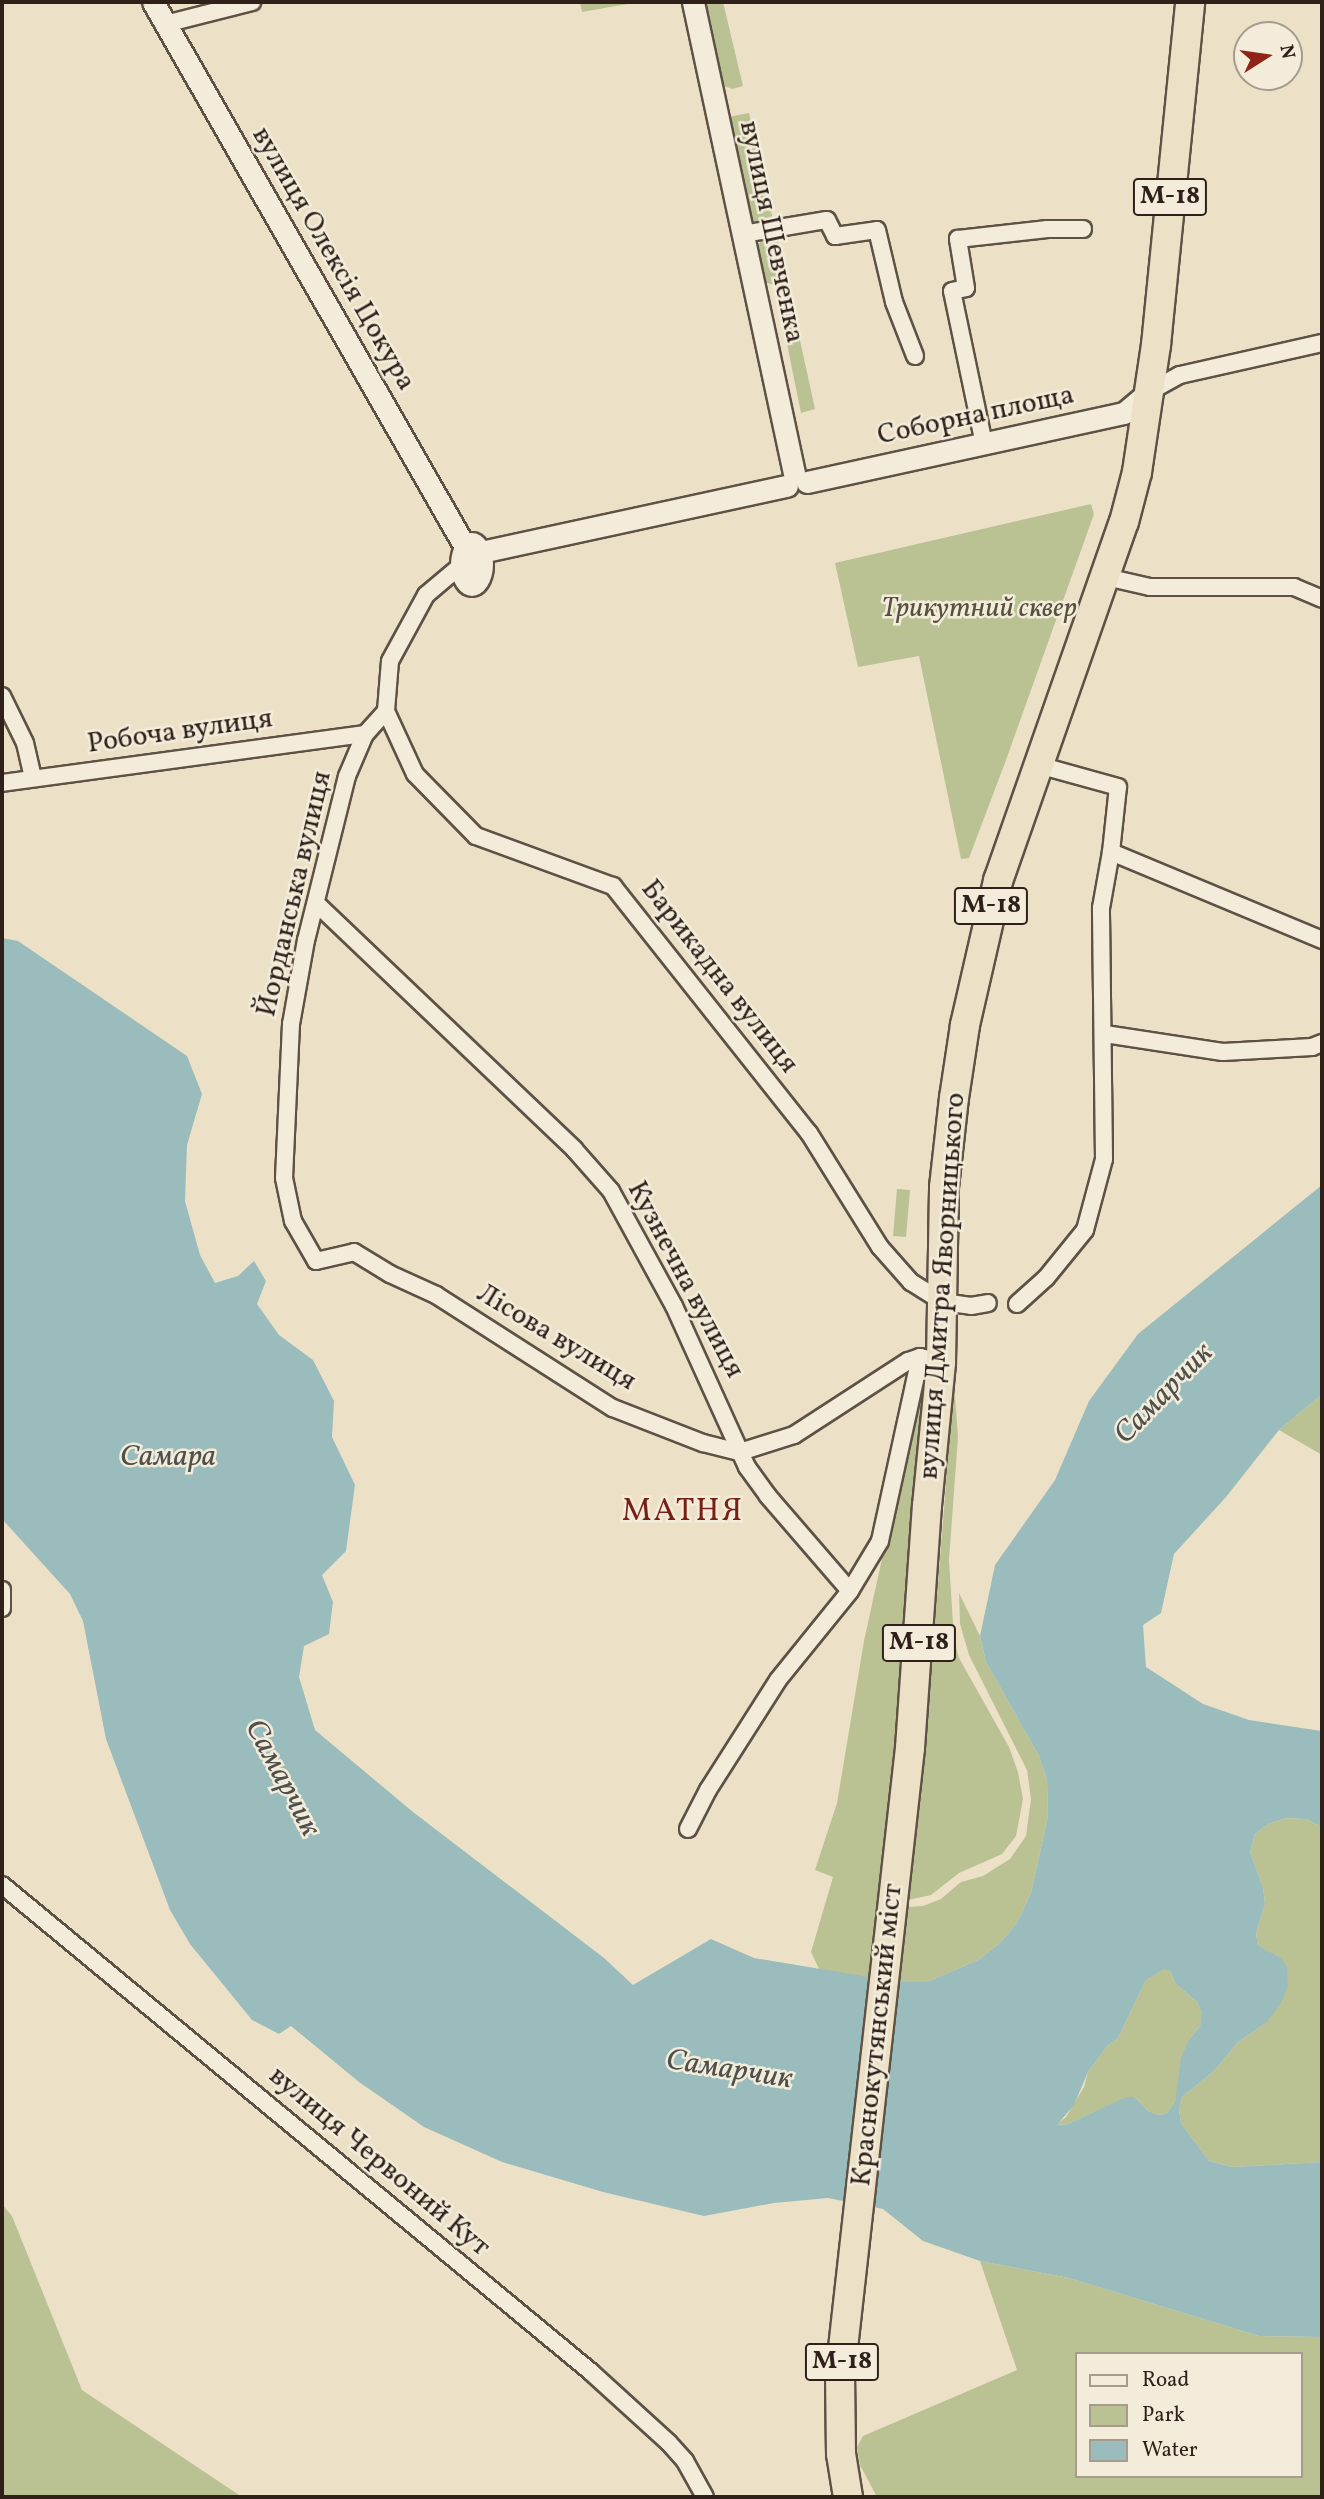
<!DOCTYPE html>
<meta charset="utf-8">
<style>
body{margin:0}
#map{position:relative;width:1324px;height:2499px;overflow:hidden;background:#ece1c7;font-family:Vollkorn,serif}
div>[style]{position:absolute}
.green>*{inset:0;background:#bac294}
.water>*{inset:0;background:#9bbcbd}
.roads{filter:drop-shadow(2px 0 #5e5145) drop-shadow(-2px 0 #5e5145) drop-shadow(0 2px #5e5145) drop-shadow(0 -2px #5e5145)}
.street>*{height:16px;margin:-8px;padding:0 8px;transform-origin:8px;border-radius:8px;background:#f3ecdb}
.secondary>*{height:21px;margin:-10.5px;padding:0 10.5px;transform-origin:10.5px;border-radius:10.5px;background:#f3ecdb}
.secondary>.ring{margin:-10.5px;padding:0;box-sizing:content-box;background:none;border:21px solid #f3ecdb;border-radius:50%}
.highway>*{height:28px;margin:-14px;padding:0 14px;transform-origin:14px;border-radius:14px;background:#ece1c7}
span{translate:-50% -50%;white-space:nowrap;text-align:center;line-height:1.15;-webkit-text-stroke:5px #f3ecdb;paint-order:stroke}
.shield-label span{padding:2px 5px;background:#f3ecdb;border:2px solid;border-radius:5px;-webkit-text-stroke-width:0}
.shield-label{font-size:26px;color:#2f211a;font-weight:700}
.street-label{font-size:28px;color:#2f211a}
.park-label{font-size:28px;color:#59513f;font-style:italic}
.water-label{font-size:30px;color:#4f504b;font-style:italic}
.quarter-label{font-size:32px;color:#7a1f14;letter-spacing:2px}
.frame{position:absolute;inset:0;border:4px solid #2f211a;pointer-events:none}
.legend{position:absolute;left:1075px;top:2352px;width:228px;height:126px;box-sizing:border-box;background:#f3ecdb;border:2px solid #a59b8e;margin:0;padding:9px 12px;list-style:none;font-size:21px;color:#2f211a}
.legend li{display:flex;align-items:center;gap:14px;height:35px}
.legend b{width:35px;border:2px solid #a59b8e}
.north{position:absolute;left:1233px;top:21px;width:70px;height:70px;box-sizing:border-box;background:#f3ecdb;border:2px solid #a59b8e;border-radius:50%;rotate:78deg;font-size:19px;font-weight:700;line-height:28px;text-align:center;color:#2f211a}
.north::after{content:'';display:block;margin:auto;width:24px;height:32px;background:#8f2418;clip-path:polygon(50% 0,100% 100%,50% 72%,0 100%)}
</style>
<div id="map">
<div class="green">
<div style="clip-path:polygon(580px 2px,639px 2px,582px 12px)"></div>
<div style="clip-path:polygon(700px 2px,723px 2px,743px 86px,732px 89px,717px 83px)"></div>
<div style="clip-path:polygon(749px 113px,773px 220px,770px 224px,757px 226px,751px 219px,728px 117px)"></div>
<div style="clip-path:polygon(777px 235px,815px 409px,801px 413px,775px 285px,764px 282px,756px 248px,764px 237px)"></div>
<div style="clip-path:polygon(1091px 504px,1094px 514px,1006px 760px,969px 858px,961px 859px,919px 656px,858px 667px,835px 563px)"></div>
<div style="clip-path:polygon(897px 1189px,910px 1190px,906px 1237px,893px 1236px)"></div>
<div style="clip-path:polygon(954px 1383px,958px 1437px,949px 1560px,954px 1639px,959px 1658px,1009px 1747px,1018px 1772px,1023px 1799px,1016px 1836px,1002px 1854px,959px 1873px,931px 1895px,908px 1900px,921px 1797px)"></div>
<div style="clip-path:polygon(1322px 1394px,1322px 1455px,1279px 1430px)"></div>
<div style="clip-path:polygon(925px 1396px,887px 1843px,871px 1979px,819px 1969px,811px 1952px,833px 1877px,815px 1870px,837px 1803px,864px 1641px,911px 1426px)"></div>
<div style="clip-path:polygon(959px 1593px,980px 1636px,986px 1662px,1039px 1756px,1047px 1780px,1048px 1816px,1031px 1893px,1017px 1923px,1000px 1943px,978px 1960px,927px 1982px,899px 1982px,907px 1907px,923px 1906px,941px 1899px,961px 1882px,983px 1876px,1010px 1859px,1026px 1836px,1031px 1799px,1027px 1770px,969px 1655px,960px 1624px)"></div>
<div style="clip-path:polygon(1286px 1818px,1306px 1819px,1322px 1827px,1322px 2162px,1233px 2167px,1209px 2161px,1181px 2123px,1179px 2109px,1182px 2097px,1214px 2071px,1238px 2042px,1266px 2023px,1280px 1957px,1258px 1947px,1256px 1933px,1265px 1904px,1263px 1887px,1250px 1852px,1255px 1834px,1268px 1824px)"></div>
<div style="clip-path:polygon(1164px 1968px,1171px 1972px,1175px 1983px,1197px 2002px,1203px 2012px,1200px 2026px,1189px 2040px,1175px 2102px,1167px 2113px,1159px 2115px,1148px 2111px,1135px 2097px,1127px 2097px,1068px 2124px,1056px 2125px,1066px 2117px,1084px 2087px,1088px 2072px,1108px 2045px,1118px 2038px,1146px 1980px)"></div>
<div style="clip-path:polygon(2px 2204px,12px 2216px,82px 2390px,242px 2497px,2px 2497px)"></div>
<div style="clip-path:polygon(evenodd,980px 2261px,1069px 2278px,1259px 2336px,1322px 2337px,1322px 2497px,877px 2497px,860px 2465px,857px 2447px,863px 2436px,1017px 2370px,980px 2261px,1077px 2354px,1301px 2354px,1301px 2476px,1077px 2476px,1077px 2354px)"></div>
</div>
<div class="water">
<div style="clip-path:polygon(evenodd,2px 938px,18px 941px,187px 1056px,202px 1094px,187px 1145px,185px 1201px,200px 1255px,215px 1283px,238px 1276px,254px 1261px,266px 1281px,257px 1304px,279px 1335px,313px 1360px,334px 1401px,332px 1437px,355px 1485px,346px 1551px,322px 1575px,333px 1602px,329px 1634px,304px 1646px,299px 1677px,315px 1730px,413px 1812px,604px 1958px,633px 1985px,711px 1939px,754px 1958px,899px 1982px,927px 1982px,978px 1960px,1000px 1943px,1017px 1923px,1031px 1893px,1048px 1816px,1047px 1780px,1039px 1756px,986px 1662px,980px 1636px,995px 1565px,1055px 1480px,1089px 1401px,1138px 1334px,1322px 1185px,1322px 1394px,1279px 1430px,1226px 1497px,1174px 1554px,1161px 1613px,1143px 1625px,1146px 1667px,1203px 1704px,1249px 1720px,1322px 1731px,1322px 1827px,1306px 1819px,1286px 1818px,1268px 1824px,1255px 1834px,1250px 1852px,1263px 1887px,1265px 1904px,1256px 1933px,1258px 1946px,1280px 1957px,1287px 1967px,1288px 1986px,1281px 2003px,1266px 2023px,1238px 2042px,1214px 2071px,1182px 2097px,1179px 2109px,1181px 2123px,1209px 2161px,1233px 2167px,1322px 2162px,1322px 2337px,1259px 2336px,1069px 2278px,980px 2261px,923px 2241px,883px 2209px,828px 2198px,774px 2203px,704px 2216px,603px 2192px,502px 2162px,424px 2127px,359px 2082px,291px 2026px,279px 2034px,252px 2020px,190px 1944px,170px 1910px,106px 1739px,83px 1621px,70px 1594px,2px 1519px,2px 938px,1164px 1969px,1171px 1972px,1175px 1983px,1197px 2002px,1202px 2012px,1200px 2026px,1189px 2040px,1181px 2058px,1175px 2102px,1167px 2113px,1159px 2115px,1148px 2111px,1135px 2097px,1126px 2097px,1068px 2124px,1057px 2125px,1074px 2105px,1088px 2072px,1108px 2045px,1118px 2038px,1146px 1980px,1164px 1969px)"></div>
</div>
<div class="roads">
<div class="street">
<div style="left:165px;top:24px;width:90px;rotate:-14.2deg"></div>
<div style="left:743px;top:234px;width:85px;rotate:-9.5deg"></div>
<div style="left:827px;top:220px;width:18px;rotate:63deg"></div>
<div style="left:835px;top:236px;width:42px;rotate:-8.1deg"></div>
<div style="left:877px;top:230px;width:74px;rotate:76.7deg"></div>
<div style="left:894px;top:302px;width:58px;rotate:68.7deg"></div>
<div style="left:1149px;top:392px;width:35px;rotate:-29deg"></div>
<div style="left:1180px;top:375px;width:146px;rotate:-12.7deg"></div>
<div style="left:984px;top:444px;width:156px;rotate:-101.8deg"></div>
<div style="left:952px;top:291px;width:14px;rotate:-12deg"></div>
<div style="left:966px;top:288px;width:50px;rotate:-99.3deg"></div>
<div style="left:958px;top:239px;width:90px;rotate:-6.4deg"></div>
<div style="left:1047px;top:229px;width:36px"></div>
<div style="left:465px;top:562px;width:51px;rotate:139.8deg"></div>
<div style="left:426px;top:595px;width:75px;rotate:118.6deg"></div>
<div style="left:390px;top:661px;width:50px;rotate:94.6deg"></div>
<div style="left:386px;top:711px;width:69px;rotate:65.3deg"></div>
<div style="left:415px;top:774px;width:87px;rotate:45.5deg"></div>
<div style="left:476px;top:836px;width:146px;rotate:20.1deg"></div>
<div style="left:613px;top:886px;width:315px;rotate:51.6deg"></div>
<div style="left:809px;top:1133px;width:134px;rotate:58.1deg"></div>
<div style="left:880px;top:1247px;width:47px;rotate:48.5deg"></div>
<div style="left:911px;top:1282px;width:38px;rotate:32deg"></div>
<div style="left:943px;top:1302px;width:28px;rotate:8deg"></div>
<div style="left:971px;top:1306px;width:17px;rotate:-10deg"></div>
<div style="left:1106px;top:577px;width:45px;rotate:12.8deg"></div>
<div style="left:1150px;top:587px;width:144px"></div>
<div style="left:1294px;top:587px;width:30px;rotate:23deg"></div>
<div style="left:2px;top:696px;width:52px;rotate:63.9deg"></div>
<div style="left:25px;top:743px;width:36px;rotate:77deg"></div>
<div style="left:386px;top:711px;width:31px;rotate:132deg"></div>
<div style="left:365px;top:734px;width:46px;rotate:113.2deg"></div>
<div style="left:347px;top:776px;width:169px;rotate:104deg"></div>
<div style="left:306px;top:940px;width:85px;rotate:100.1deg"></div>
<div style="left:291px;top:1024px;width:154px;rotate:92.6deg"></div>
<div style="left:284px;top:1178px;width:44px;rotate:78.2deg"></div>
<div style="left:293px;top:1221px;width:46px;rotate:60.1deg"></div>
<div style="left:316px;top:1261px;width:39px;rotate:-13deg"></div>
<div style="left:354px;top:1252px;width:42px;rotate:31.4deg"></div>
<div style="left:390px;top:1274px;width:51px;rotate:24.5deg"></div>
<div style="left:436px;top:1295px;width:210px;rotate:32.6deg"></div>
<div style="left:613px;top:1408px;width:97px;rotate:21.3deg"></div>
<div style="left:703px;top:1443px;width:38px;rotate:14deg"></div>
<div style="left:740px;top:1452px;width:57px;rotate:-17.5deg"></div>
<div style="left:794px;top:1435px;width:136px;rotate:-33deg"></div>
<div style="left:908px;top:1361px;width:13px;rotate:-18deg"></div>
<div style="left:920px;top:1357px;width:22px;rotate:13deg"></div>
<div style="left:2px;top:783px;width:366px;rotate:-7.7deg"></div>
<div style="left:1111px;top:852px;width:229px;rotate:22.6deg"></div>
<div style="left:317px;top:904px;width:355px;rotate:43.6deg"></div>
<div style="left:574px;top:1149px;width:56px;rotate:48.6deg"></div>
<div style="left:611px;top:1191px;width:131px;rotate:61.3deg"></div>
<div style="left:674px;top:1306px;width:177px;rotate:65.6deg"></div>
<div style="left:747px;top:1467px;width:36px;rotate:54deg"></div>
<div style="left:768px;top:1496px;width:125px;rotate:49.2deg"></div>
<div style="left:1105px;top:1034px;width:119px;rotate:8.7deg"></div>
<div style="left:1223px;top:1052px;width:89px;rotate:-3.2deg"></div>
<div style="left:1312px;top:1047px;width:11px;rotate:-22deg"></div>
<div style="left:1017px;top:1304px;width:39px;rotate:-42deg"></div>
<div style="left:1046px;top:1278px;width:62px;rotate:-50.9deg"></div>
<div style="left:1085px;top:1230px;width:73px;rotate:-75deg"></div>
<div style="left:1104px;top:1159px;width:251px;rotate:-90.7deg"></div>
<div style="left:1101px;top:908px;width:57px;rotate:-79.9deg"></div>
<div style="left:1111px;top:852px;width:65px;rotate:-83.9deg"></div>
<div style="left:1118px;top:787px;width:83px;rotate:-164.6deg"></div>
<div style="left:2px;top:1590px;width:18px;rotate:90deg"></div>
<div style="left:688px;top:1829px;width:44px;rotate:-62.9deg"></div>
<div style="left:708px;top:1790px;width:130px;rotate:-57.5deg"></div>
<div style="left:778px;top:1680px;width:114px;rotate:-51deg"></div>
<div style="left:850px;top:1591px;width:58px;rotate:-59deg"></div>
<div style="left:880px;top:1541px;width:188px;rotate:-77.7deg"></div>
<div style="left:2px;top:1885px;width:764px;rotate:39.58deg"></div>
<div style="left:591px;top:2372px;width:105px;rotate:42.3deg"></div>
<div style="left:669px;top:2443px;width:24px;rotate:48deg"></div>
<div style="left:685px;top:2461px;width:41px;rotate:60.9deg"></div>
</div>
<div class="secondary">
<div style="left:153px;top:2px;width:626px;rotate:60.2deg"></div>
<div style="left:693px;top:2px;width:483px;rotate:77.9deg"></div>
<div style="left:807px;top:482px;width:324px;rotate:-12.3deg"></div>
<div style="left:1124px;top:413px;width:33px;rotate:-40deg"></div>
<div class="ring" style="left:461px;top:543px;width:-1px;height:-1px"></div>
<div style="left:481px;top:552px;width:313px;rotate:-12.2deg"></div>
</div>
<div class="highway">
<div style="left:848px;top:2497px;width:44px;rotate:-99.2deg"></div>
<div style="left:841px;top:2454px;width:79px;rotate:-90.7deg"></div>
<div style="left:840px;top:2375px;width:631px;rotate:-83.63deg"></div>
<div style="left:910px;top:1748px;width:243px;rotate:-86deg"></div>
<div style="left:927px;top:1506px;width:145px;rotate:-84.4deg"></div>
<div style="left:941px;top:1362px;width:175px;rotate:-89deg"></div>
<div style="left:944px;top:1187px;width:90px;rotate:-83.6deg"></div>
<div style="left:954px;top:1098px;width:74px;rotate:-81.4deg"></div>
<div style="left:965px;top:1025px;width:148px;rotate:-77.1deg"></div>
<div style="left:998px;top:881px;width:380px;rotate:-70.7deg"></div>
<div style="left:1124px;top:522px;width:52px;rotate:-75.4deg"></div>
<div style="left:1137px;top:472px;width:128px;rotate:-81.5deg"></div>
<div style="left:1156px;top:345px;width:345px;rotate:-84.3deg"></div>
</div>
</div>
<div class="shield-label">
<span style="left:1170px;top:197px">М-18</span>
<span style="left:991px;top:906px">М-18</span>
<span style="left:919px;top:1643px">М-18</span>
<span style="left:842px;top:2362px">М-18</span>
</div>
<div class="street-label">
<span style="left:771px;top:232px;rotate:78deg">вулиця Шевченка</span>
<span style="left:333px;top:259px;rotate:60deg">вулиця Олексія Цокура</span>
<span style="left:976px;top:416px;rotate:-12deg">Соборна площа</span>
<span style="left:180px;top:732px;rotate:-8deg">Робоча вулиця</span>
<span style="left:295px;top:894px;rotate:-77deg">Йорданська вулиця</span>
<span style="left:719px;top:977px;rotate:52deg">Барикадна вулиця</span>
<span style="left:685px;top:1280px;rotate:62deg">Кузнечна вулиця</span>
<span style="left:943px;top:1286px;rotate:-86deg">вулиця Дмитра Яворницького</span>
<span style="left:556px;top:1338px;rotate:31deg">Лісова вулиця</span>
<span style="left:878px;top:2035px;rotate:-84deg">Краснокутянський міст</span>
<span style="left:379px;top:2162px;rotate:40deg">вулиця Червоний Кут</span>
</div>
<div class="park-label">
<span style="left:979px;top:609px">Трикутний сквер</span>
</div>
<div class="water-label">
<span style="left:1164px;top:1394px;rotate:-46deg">Самарчик</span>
<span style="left:168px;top:1457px">Самара</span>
<span style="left:282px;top:1778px;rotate:62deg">Самарчик</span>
<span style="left:729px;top:2070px;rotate:9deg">Самарчик</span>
</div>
<div class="quarter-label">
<span style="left:683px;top:1512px">МАТНЯ</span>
</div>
<div class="frame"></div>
<ul class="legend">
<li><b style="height:9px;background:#f3ecdb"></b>Road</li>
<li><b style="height:19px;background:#bac294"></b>Park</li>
<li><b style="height:19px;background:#9bbcbd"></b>Water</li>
</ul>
<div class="north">N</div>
</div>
